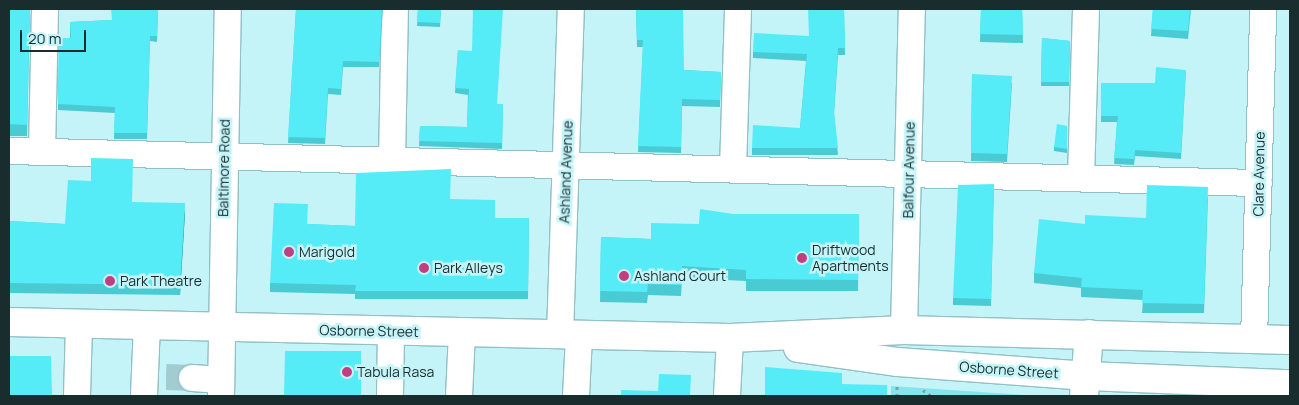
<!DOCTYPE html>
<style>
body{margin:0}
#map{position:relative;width:1299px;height:405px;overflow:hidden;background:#c4f4f8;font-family:Manrope,sans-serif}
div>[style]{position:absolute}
.green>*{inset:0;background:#84e5ed}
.minor-tunnel>*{height:26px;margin-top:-13px;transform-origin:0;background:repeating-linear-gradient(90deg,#a2ccd0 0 26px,transparent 0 39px)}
.path>*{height:3px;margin-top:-1.5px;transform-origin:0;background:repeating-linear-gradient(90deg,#7ca0a3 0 2.5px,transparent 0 6.5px)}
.roads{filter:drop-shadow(1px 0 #92c1c5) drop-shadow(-1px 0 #92c1c5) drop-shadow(0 1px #92c1c5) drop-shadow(0 -1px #92c1c5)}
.minor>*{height:26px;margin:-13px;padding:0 13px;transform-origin:13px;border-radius:13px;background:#fff}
.major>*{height:28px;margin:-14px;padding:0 14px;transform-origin:14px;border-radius:14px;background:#fff}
.wall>*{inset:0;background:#4acbd4}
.shaded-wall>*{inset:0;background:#3ca5ad}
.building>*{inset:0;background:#56ecf7}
.dots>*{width:14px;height:14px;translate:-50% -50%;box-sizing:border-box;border:2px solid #c4f4f8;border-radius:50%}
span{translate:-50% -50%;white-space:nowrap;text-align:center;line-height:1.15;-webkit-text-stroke:5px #c4f4f8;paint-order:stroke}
.street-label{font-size:14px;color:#192c2e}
.poi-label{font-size:14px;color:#192c2e}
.left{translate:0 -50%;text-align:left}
.frame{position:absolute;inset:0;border:10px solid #192c2e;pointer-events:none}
.scale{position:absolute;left:20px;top:30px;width:66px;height:22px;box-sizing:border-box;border:2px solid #192c2e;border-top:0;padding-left:6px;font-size:15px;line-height:18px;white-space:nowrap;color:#192c2e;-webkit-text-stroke:4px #c4f4f8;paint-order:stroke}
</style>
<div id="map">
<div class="green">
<div style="clip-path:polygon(891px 386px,1040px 396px,891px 396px)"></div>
</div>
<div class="minor-tunnel">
<div style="left:166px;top:377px;width:26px;rotate:2deg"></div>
</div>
<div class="path">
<div style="left:923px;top:390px;width:11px;rotate:34deg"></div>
<div style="left:897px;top:396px;width:11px;rotate:-90deg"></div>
</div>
<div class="roads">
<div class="minor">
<div style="left:9px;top:151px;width:1250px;rotate:1.47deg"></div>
<div style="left:42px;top:152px;width:143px;rotate:-88.8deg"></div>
<div style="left:392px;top:161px;width:152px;rotate:-88.9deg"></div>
<div style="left:733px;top:169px;width:160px;rotate:-88.2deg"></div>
<div style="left:1081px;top:178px;width:169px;rotate:-88.3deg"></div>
<div style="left:904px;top:330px;width:321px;rotate:-88.6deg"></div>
<div style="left:560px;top:335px;width:326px;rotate:-88.1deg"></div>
<div style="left:1254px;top:340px;width:331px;rotate:-88.4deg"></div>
<div style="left:192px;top:378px;width:29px;rotate:4deg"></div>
<div style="left:77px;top:396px;width:73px;rotate:-88.4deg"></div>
<div style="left:144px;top:396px;width:71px;rotate:-87.6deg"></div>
<div style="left:221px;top:396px;width:387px;rotate:-89deg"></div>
<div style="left:390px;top:396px;width:65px;rotate:-89.1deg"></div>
<div style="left:459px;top:396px;width:63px;rotate:-87.3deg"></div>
<div style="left:576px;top:396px;width:60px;rotate:-87.1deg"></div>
<div style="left:727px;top:396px;width:58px;rotate:-87deg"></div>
</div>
<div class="major">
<div style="left:9px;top:322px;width:721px;rotate:1.27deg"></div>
<div style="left:730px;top:338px;width:174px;rotate:-2.6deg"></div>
<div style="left:904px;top:330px;width:386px;rotate:1.5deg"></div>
<div style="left:798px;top:348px;width:101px;rotate:8deg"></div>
<div style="left:898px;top:362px;width:190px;rotate:4.2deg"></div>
<div style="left:1087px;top:376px;width:203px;rotate:2.3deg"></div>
<div style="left:1084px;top:396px;width:62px;rotate:-85.4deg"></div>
</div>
</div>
<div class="wall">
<div style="clip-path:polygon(9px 9px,30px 9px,27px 136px,9px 136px)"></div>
<div style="clip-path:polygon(158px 9px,157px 42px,150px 41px,147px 139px,114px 139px,115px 113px,58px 110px,59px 38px,70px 38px,70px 22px,112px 20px)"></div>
<div style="clip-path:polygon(296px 9px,383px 9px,379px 67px,343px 67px,341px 95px,328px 94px,325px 144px,288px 143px)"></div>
<div style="clip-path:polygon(418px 9px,441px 9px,440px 27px,417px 26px)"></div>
<div style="clip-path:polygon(636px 9px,684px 70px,721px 72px,720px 107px,682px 106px,681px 153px,638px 152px,643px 47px,637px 47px)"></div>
<div style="clip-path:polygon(844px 9px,845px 55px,838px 55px,834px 114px,838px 155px,752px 155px,752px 148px,800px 128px,806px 61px,753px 58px,753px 52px,809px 36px)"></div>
<div style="clip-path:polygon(981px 9px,1022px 9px,1023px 43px,980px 42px)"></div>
<div style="clip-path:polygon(1153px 9px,1191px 9px,1188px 39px,1151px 36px)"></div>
<div style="clip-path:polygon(1042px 38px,1070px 41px,1069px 86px,1041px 86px)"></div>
<div style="clip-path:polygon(458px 50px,497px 104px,503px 104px,502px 149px,419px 146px,420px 126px,467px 127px,468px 95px,455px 93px)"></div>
<div style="clip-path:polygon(1186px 70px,1181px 159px,1135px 156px,1134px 165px,1114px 164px,1117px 122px,1101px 122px,1101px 83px,1155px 83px)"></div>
<div style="clip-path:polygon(972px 74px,1012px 83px,1007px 162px,971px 161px)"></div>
<div style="clip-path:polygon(1067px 126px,1067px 153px,1054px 151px,1054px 147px)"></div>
<div style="clip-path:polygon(994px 184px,991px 306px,953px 305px,953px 298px)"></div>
<div style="clip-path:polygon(1208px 197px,1204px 313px,1142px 313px,1143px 300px,1081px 297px,1081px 288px,1034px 283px,1034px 273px,1085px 224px,1146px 218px)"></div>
<div style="clip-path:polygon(451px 199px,495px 218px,529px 218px,528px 299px,355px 299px,355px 294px,270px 292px,270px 283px,307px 224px,355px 226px)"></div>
<div style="clip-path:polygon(133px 202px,185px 213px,180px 295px,9px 293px,9px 221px,65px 224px)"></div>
<div style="clip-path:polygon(733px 214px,859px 214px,858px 291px,746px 291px,746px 281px,682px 278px,681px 296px,648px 295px,647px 303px,600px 302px,601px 237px,651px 239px)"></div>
</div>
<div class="shaded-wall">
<div style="clip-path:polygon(185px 203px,185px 213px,180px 295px,180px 285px)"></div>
</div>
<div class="building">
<div style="clip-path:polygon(9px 9px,30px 9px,27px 125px,9px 124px)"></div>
<div style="clip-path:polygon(111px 9px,158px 9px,157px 36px,150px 36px,147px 133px,114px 133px,115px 107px,58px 104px,59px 38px,71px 38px,70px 22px,112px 20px)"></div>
<div style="clip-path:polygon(296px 9px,382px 9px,379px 62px,343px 61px,341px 89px,328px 88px,325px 138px,288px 137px)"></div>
<div style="clip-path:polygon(418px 9px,441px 9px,440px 23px,417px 22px)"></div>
<div style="clip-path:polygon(473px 9px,503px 9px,497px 104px,503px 104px,502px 143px,419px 141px,420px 126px,467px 127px,469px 89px,455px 88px,458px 50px,472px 51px)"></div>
<div style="clip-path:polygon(636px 9px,683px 9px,684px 70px,721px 72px,720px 100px,682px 99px,681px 147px,638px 146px,643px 40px,637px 40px)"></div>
<div style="clip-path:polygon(808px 9px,844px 9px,845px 48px,838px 48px,834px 111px,838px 148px,752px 148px,753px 125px,800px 128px,807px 54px,753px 52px,754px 33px,809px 36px)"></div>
<div style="clip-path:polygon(981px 9px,1022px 9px,1023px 35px,980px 34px)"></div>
<div style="clip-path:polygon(1153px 9px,1190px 9px,1188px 31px,1151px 29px)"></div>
<div style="clip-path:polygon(1042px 38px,1070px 41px,1069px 82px,1041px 82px)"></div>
<div style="clip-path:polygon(1156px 67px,1186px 70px,1181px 153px,1135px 150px,1134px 159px,1114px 158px,1118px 116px,1101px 116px,1101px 83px,1155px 83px)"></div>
<div style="clip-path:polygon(972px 74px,1012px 76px,1007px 154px,971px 153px)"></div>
<div style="clip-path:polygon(1057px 124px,1067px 126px,1067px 149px,1054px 147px)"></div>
<div style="clip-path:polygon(91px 158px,133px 159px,132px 202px,185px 203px,180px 285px,9px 283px,9px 221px,65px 224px,68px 180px,91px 181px)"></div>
<div style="clip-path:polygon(451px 169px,450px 199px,495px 200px,495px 218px,529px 218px,528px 291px,355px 291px,356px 285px,270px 283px,274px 203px,308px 204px,307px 224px,355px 226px,356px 173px)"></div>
<div style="clip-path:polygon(994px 184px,991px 299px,953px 298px,958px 185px)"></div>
<div style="clip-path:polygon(1147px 185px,1208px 187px,1204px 304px,1142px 303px,1143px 290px,1081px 287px,1082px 278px,1034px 273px,1039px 219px,1085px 224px,1085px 215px,1146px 218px)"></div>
<div style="clip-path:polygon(700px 209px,733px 214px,859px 214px,858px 280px,746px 279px,746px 270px,682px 266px,681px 285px,648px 284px,647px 292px,600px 291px,601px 237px,651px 239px,651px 223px,699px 224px)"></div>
<div style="clip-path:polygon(285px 351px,361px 351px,361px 396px,284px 396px)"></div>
<div style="clip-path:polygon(9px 356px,51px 356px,52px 396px,9px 396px)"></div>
<div style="clip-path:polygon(765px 367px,842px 373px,842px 384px,887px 385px,887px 396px,765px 396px)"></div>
<div style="clip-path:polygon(659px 374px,691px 375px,690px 396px,621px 396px,621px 390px,658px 391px)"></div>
</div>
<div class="dots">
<div style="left:289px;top:252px;background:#c23e83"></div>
<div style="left:802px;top:258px;background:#c23e83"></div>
<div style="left:424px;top:268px;background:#c23e83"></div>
<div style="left:624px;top:276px;background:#c23e83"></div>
<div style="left:110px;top:281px;background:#c23e83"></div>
<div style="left:347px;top:372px;background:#c23e83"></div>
</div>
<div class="street-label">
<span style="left:224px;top:168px;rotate:-89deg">Baltimore Road</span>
<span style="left:909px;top:170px;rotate:-89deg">Balfour Avenue</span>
<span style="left:566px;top:172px;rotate:-88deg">Ashland Avenue</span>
<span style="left:1259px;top:174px;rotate:-89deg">Clare Avenue</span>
<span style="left:369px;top:331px;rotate:1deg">Osborne Street</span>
<span style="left:1009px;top:370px;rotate:4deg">Osborne Street</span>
</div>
<div class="poi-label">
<span class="left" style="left:812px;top:258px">Driftwood<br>Apartments</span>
<span class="left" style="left:299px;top:252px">Marigold</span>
<span class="left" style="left:434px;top:268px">Park Alleys</span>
<span class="left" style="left:634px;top:276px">Ashland Court</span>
<span class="left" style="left:120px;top:281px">Park Theatre</span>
<span class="left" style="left:357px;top:372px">Tabula Rasa</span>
</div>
<div class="frame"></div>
<div class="scale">20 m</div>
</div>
